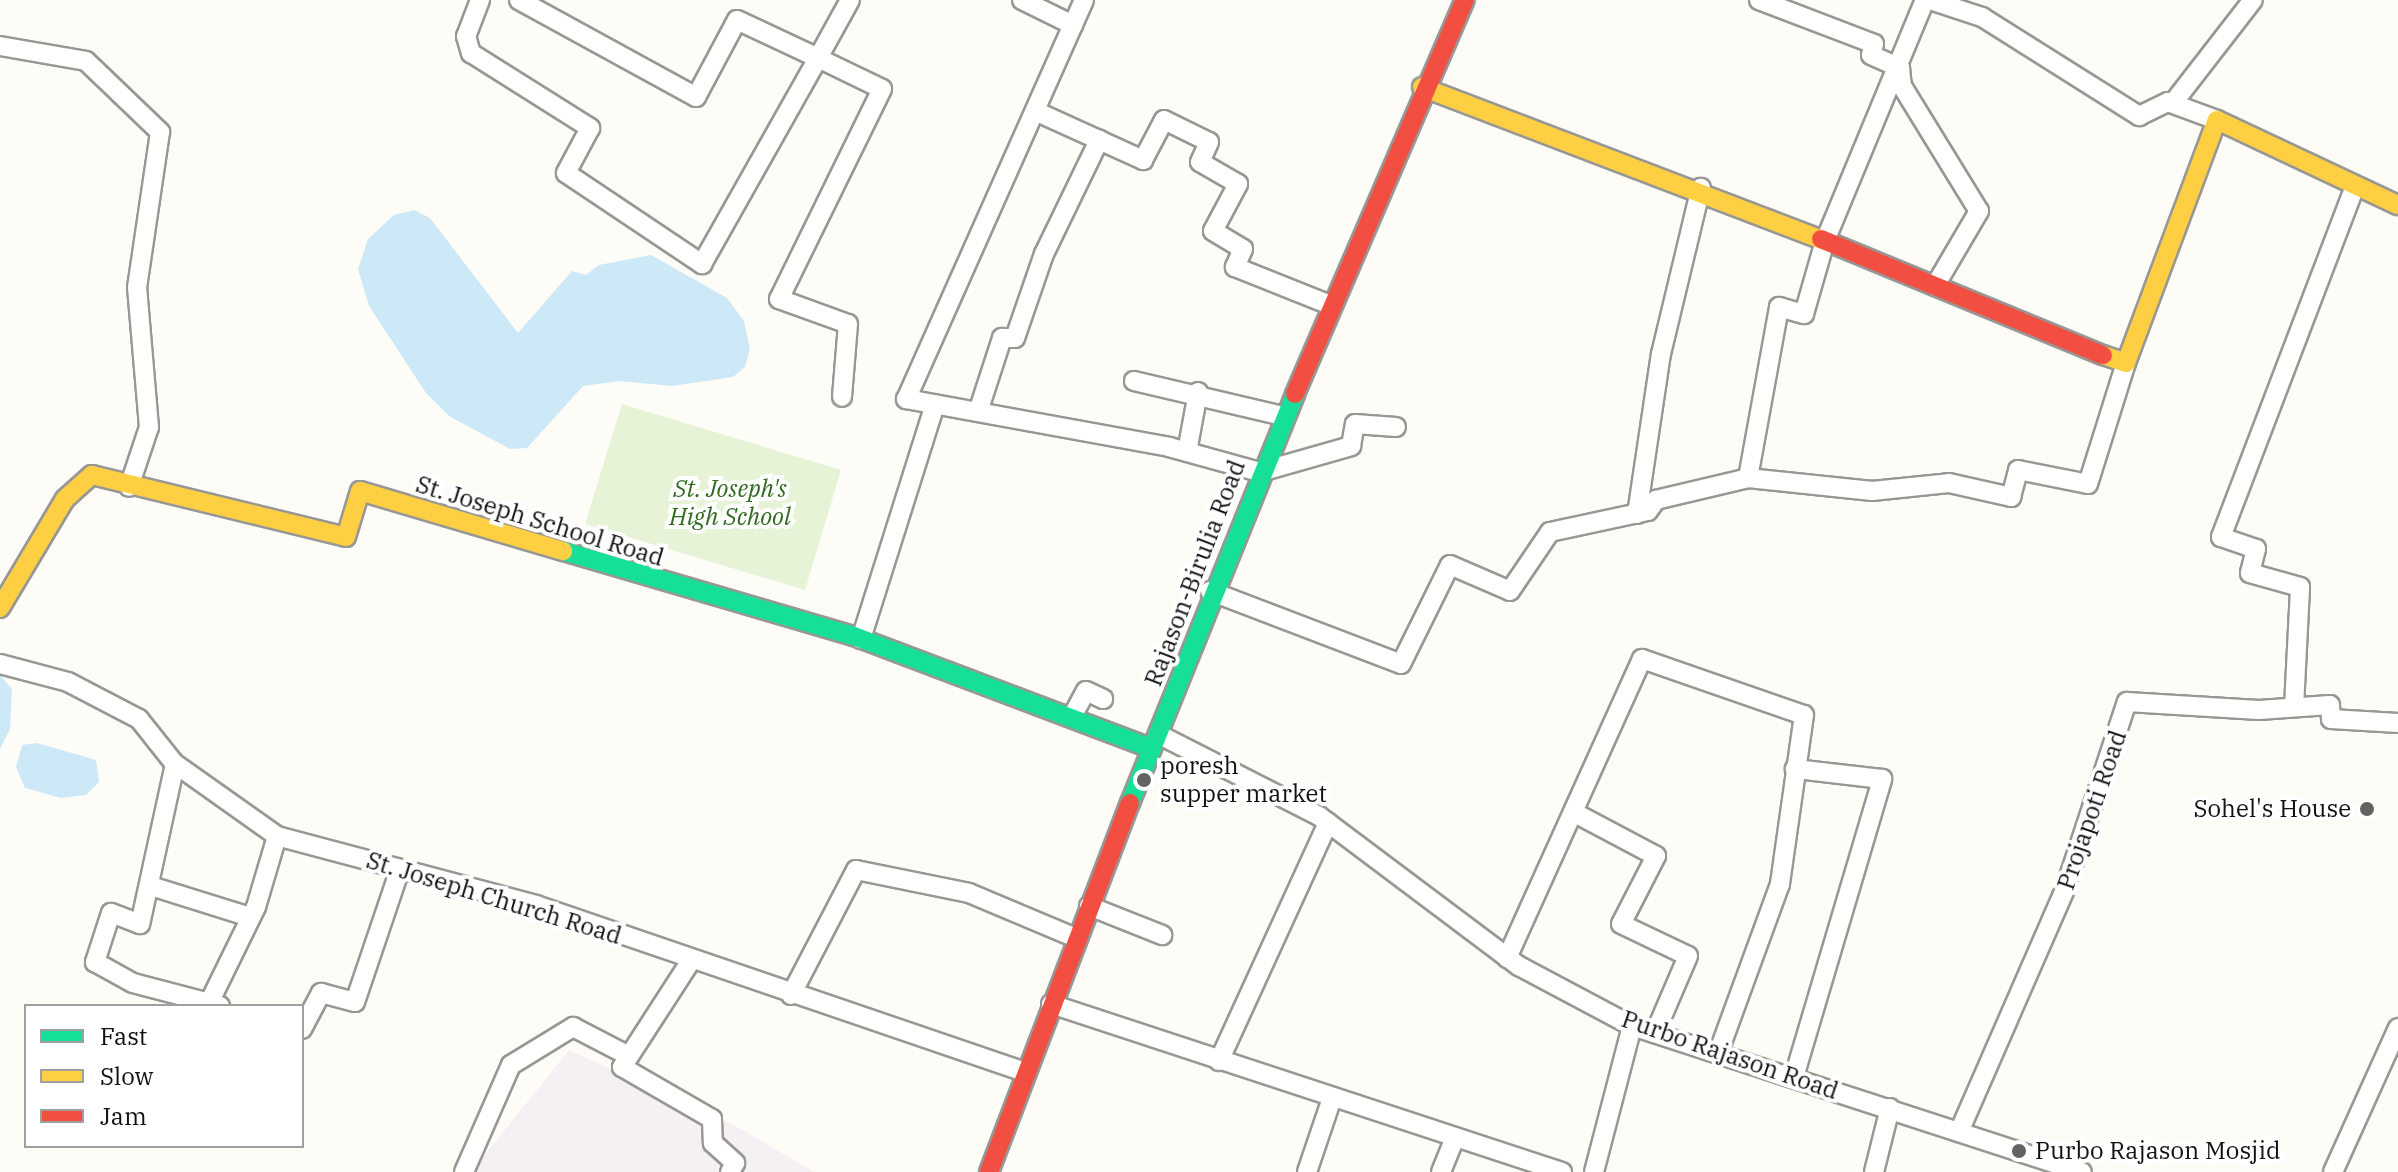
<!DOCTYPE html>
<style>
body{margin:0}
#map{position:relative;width:2398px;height:1172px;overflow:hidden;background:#fdfcf7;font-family:"IBM Plex Serif",serif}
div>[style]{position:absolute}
.industrial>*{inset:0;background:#f5f0f3}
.green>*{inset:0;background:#e7f3d7}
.water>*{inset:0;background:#cde8f7}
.roads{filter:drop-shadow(2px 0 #979795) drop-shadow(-2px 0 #979795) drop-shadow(0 2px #979795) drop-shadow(0 -2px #979795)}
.street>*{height:18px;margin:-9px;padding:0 9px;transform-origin:9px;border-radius:9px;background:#fffffe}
.fast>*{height:18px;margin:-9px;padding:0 9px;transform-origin:9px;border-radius:9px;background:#16e098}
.slow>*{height:18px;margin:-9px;padding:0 9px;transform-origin:9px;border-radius:9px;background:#ffcf43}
.jam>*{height:18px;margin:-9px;padding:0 9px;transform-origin:9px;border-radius:9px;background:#f24e42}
.dots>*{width:22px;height:22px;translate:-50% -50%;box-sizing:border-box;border:4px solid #fff;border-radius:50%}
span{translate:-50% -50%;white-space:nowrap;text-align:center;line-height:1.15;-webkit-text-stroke:8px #fff;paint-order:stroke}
.park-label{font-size:24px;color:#2f6b1f;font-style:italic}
.street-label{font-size:24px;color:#111}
.poi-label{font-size:24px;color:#111}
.left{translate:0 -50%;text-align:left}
.right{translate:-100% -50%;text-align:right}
.legend{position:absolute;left:24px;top:1004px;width:280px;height:144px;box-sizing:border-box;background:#fff;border:2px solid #a0a0a0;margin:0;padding:10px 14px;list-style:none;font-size:24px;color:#111}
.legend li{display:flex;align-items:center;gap:16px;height:40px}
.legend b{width:40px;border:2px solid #a0a0a0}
</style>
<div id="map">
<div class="industrial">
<div style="clip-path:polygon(569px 1050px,741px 1129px,814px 1172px,471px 1172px)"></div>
</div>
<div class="green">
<div style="clip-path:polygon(622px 404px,841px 470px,805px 590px,585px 524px)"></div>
</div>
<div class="water">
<div style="clip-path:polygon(414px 210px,430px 218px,518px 333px,572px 271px,586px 275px,599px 265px,651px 255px,727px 298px,744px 321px,750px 349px,745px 367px,733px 377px,672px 386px,619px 381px,583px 386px,527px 448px,510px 449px,449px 416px,426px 393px,369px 306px,358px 269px,368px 239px,394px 215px)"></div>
<div style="clip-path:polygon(0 675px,12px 689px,10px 729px,0 749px)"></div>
<div style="clip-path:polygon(37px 743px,96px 760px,99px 782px,86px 795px,61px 798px,25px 788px,16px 767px,22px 745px)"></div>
</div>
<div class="roads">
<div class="street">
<div style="left:480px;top:0;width:39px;rotate:111deg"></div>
<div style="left:466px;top:36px;width:18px;rotate:74deg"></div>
<div style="left:471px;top:53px;width:141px;rotate:32.2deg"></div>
<div style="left:590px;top:128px;width:51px;rotate:118.1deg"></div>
<div style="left:566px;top:173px;width:164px;rotate:33.8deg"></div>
<div style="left:702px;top:264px;width:236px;rotate:-60.6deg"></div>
<div style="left:818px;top:58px;width:71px;rotate:25.8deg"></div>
<div style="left:882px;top:89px;width:234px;rotate:116.1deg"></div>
<div style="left:779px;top:299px;width:73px;rotate:19.9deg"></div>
<div style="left:848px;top:324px;width:73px;rotate:94.7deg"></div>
<div style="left:519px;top:0;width:202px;rotate:28.7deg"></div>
<div style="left:696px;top:97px;width:87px;rotate:-62deg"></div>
<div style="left:737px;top:20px;width:89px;rotate:25.1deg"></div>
<div style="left:818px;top:58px;width:66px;rotate:-61.1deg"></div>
<div style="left:1022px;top:0;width:57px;rotate:26.1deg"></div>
<div style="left:1084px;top:0;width:437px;rotate:114deg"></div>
<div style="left:906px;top:399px;width:267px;rotate:10.3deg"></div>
<div style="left:1169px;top:447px;width:94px;rotate:15.4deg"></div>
<div style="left:1260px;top:472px;width:95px;rotate:-15.9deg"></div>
<div style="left:1351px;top:446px;width:22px;rotate:-80deg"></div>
<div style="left:1355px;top:424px;width:41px;rotate:4.2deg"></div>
<div style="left:1759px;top:0;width:123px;rotate:20.9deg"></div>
<div style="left:1874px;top:44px;width:11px;rotate:105deg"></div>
<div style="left:1871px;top:55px;width:32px;rotate:24deg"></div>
<div style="left:1900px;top:68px;width:18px;rotate:84deg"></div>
<div style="left:1902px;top:86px;width:147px;rotate:58.4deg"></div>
<div style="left:1979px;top:211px;width:87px;rotate:120.4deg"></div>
<div style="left:1930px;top:0;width:55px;rotate:18.1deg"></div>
<div style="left:1982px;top:17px;width:186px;rotate:32.2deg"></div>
<div style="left:2139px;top:116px;width:32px;rotate:-26deg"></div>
<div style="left:2168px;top:102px;width:52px;rotate:20.2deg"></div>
<div style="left:0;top:46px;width:87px;rotate:9.9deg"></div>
<div style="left:86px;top:61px;width:103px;rotate:43.8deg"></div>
<div style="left:160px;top:132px;width:157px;rotate:98.4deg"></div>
<div style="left:137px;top:287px;width:141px;rotate:85.1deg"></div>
<div style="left:149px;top:427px;width:63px;rotate:108.4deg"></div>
<div style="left:2173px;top:103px;width:130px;rotate:-52.2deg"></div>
<div style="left:1035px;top:111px;width:119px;rotate:24.4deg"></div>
<div style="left:1143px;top:160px;width:45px;rotate:-62.3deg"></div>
<div style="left:1164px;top:120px;width:50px;rotate:26.1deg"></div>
<div style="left:1209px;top:142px;width:22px;rotate:114deg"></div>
<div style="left:1200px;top:162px;width:44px;rotate:30.1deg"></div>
<div style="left:1238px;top:184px;width:53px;rotate:118deg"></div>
<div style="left:1213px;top:231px;width:35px;rotate:31deg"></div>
<div style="left:1243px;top:249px;width:20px;rotate:114deg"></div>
<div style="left:1235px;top:267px;width:102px;rotate:21.8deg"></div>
<div style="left:1134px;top:381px;width:153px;rotate:13.2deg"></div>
<div style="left:978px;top:412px;width:78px;rotate:-72deg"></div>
<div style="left:1002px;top:338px;width:13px"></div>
<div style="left:1015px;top:338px;width:89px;rotate:-71deg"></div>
<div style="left:1044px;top:254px;width:127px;rotate:-64.2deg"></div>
<div style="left:1187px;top:452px;width:61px;rotate:-79.6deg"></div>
<div style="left:1748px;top:478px;width:125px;rotate:6deg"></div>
<div style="left:1872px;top:491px;width:77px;rotate:-5.9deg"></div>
<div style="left:1949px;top:483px;width:64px;rotate:12.7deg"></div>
<div style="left:2011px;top:497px;width:28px;rotate:-75deg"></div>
<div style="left:2018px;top:470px;width:71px;rotate:11.3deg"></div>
<div style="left:2088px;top:484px;width:127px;rotate:-72.6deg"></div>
<div style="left:1637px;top:514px;width:162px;rotate:-81.5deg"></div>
<div style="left:1661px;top:354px;width:171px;rotate:-76.5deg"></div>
<div style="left:1210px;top:591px;width:204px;rotate:20.9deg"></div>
<div style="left:1401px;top:664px;width:110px;rotate:-63.7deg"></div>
<div style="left:1450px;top:565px;width:65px;rotate:23.4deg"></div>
<div style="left:1510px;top:591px;width:71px;rotate:-55.9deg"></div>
<div style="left:1550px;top:532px;width:100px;rotate:-12.1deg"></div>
<div style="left:1648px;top:511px;width:14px;rotate:-54deg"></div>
<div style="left:1656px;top:500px;width:95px;rotate:-13.4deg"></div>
<div style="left:1748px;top:478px;width:174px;rotate:-79.7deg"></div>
<div style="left:1779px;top:307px;width:26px;rotate:16deg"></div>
<div style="left:1804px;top:314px;width:76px;rotate:-74deg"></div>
<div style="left:1825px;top:241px;width:261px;rotate:-67.5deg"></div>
<div style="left:861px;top:639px;width:246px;rotate:-72.5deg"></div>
<div style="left:0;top:664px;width:70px;rotate:14.8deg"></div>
<div style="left:68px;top:682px;width:80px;rotate:27.5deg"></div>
<div style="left:139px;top:719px;width:56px;rotate:51.5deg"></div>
<div style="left:174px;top:763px;width:126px;rotate:35.3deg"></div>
<div style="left:277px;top:836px;width:268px;rotate:14.9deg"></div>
<div style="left:536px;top:905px;width:517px;rotate:18.86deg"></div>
<div style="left:2294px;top:707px;width:120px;rotate:-87.1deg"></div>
<div style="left:2300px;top:587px;width:52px;rotate:-164.4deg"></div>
<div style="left:2250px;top:573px;width:25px;rotate:-76deg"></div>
<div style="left:2256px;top:549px;width:37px;rotate:-161deg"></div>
<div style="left:2221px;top:537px;width:375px;rotate:-69.1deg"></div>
<div style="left:1073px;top:715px;width:27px;rotate:-62deg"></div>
<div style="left:1086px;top:691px;width:19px;rotate:25deg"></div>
<div style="left:1158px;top:734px;width:181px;rotate:27deg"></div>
<div style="left:1319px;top:816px;width:250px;rotate:36.9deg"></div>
<div style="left:1519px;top:966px;width:128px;rotate:28deg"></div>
<div style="left:1632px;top:1026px;width:473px;rotate:18deg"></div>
<div style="left:175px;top:764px;width:164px;rotate:102.3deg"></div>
<div style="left:140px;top:924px;width:31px;rotate:-159deg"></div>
<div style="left:111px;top:913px;width:52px;rotate:108.1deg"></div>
<div style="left:95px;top:962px;width:43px;rotate:28.9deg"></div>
<div style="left:133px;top:983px;width:79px;rotate:14.7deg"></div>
<div style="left:1573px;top:812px;width:94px;rotate:27.9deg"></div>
<div style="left:1656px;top:856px;width:76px;rotate:117.2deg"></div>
<div style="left:1621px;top:924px;width:74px;rotate:25.5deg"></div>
<div style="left:1688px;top:956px;width:84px;rotate:113.2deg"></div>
<div style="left:154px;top:887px;width:101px;rotate:17.4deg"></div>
<div style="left:1089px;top:906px;width:79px;rotate:21.7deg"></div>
<div style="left:1507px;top:958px;width:328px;rotate:-65.7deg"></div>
<div style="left:1642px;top:659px;width:171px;rotate:19.1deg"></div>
<div style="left:1804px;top:715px;width:171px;rotate:98.1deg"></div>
<div style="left:1780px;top:884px;width:180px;rotate:110.1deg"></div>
<div style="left:692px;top:959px;width:129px;rotate:122.9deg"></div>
<div style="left:622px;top:1067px;width:104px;rotate:30deg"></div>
<div style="left:712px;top:1119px;width:24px;rotate:88deg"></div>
<div style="left:713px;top:1143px;width:30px;rotate:42deg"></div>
<div style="left:735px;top:1163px;width:10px;rotate:119deg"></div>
<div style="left:791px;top:995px;width:141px;rotate:-62.5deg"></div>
<div style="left:856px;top:870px;width:115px;rotate:11.5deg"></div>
<div style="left:969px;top:893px;width:116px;rotate:22.8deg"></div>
<div style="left:1051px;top:1004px;width:538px;rotate:18.2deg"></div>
<div style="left:220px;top:1006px;width:11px;rotate:-165deg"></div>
<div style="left:209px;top:1003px;width:107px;rotate:-63.9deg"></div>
<div style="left:256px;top:907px;width:74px;rotate:-73.5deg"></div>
<div style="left:302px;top:1029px;width:41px;rotate:-62.2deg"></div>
<div style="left:321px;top:993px;width:35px;rotate:15deg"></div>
<div style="left:355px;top:1002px;width:140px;rotate:-71.3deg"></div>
<div style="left:1219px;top:1061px;width:262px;rotate:-65.4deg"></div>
<div style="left:1794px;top:1077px;width:311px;rotate:-73.5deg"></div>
<div style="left:1882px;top:779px;width:88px;rotate:-173.4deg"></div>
<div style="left:1959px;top:1132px;width:265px;rotate:-66.4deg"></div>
<div style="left:2065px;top:889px;width:197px;rotate:-71.7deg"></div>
<div style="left:2127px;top:702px;width:132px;rotate:3.5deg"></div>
<div style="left:2259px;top:710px;width:71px;rotate:-4deg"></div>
<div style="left:2330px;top:705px;width:14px;rotate:86deg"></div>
<div style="left:2331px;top:719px;width:67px;rotate:3.4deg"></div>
<div style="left:464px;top:1172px;width:117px;rotate:-66.3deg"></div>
<div style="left:511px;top:1065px;width:73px;rotate:-31.5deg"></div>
<div style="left:573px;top:1027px;width:63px;rotate:27.4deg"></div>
<div style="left:1307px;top:1172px;width:78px;rotate:-71.3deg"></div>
<div style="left:1441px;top:1172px;width:35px;rotate:-68deg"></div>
<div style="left:1594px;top:1172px;width:151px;rotate:-75.4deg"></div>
<div style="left:1874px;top:1172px;width:66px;rotate:-76deg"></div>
<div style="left:2333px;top:1172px;width:158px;rotate:-65.7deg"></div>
</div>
<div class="fast">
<div style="left:563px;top:551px;width:303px;rotate:16.3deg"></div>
<div style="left:854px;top:636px;width:317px;rotate:20.7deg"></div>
<div style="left:1130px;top:803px;width:441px;rotate:-68deg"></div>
</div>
<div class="slow">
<div style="left:1422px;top:87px;width:427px;rotate:20.9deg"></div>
<div style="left:2103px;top:355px;width:24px;rotate:19deg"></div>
<div style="left:2126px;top:363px;width:259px;rotate:-69.5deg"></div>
<div style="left:2217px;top:120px;width:200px;rotate:25.2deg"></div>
<div style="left:0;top:608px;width:127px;rotate:-59.2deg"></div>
<div style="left:65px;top:499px;width:36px;rotate:-42deg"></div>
<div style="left:92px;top:475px;width:261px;rotate:13.7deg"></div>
<div style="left:346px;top:537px;width:48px;rotate:-73.1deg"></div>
<div style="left:360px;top:491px;width:212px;rotate:16.5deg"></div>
</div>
<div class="jam">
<div style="left:1821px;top:239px;width:305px;rotate:22.4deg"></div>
<div style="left:1295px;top:394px;width:429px;rotate:-66.7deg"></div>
<div style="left:989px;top:1172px;width:395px;rotate:-69.1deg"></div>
</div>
</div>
<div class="dots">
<div style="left:1144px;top:780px;background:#646362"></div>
<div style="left:2367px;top:809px;background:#646362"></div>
<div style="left:2019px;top:1151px;background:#646362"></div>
</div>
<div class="park-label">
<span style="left:730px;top:503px">St. Joseph's<br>High School</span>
</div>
<div class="street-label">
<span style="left:540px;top:521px;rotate:17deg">St. Joseph School Road</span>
<span style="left:1195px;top:573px;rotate:-69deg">Rajason-Birulia Road</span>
<span style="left:2092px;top:810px;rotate:-71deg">Projapoti Road</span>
<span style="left:494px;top:898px;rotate:17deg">St. Joseph Church Road</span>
<span style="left:1730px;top:1055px;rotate:19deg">Purbo Rajason Road</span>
</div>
<div class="poi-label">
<span class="left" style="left:1160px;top:780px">poresh<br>supper market</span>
<span class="right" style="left:2351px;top:809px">Sohel's House</span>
<span class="left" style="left:2035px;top:1151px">Purbo Rajason Mosjid</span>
</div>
<ul class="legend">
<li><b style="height:10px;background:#16e098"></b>Fast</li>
<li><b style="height:10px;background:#ffcf43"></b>Slow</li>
<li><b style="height:10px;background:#f24e42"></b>Jam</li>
</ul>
</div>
